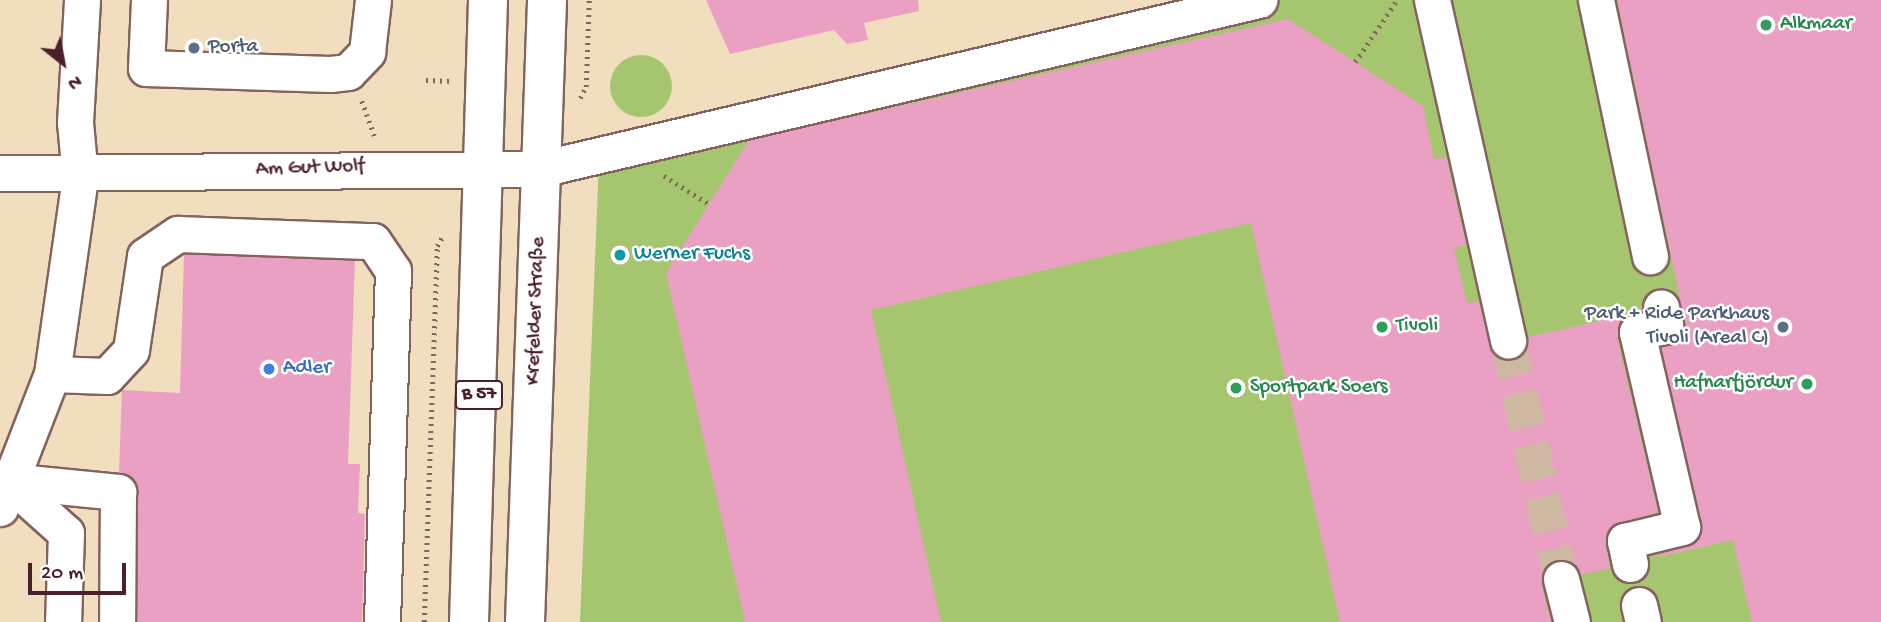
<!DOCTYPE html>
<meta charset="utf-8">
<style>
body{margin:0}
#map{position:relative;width:1881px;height:622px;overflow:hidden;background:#f0debe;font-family:"Gochi Hand",sans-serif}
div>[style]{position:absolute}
.green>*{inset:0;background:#a5c66f}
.round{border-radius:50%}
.building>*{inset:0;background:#e9a0c2}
.minor-tunnel>*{height:35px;margin-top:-17.5px;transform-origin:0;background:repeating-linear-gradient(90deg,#cfb8a1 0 35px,transparent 0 53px)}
.path>*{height:4.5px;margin-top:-2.25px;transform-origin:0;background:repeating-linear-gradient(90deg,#84625e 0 2px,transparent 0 7px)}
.roads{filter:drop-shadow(2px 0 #84625e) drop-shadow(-2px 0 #84625e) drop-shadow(0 2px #84625e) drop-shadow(0 -2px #84625e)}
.minor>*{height:35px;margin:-17.5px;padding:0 17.5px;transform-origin:17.5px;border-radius:17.5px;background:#fff}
.major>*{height:38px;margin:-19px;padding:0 19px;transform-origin:19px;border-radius:19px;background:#fff}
.dots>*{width:19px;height:19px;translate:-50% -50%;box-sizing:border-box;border:4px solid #fff;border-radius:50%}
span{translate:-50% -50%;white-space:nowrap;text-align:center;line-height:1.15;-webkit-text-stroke:5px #fff;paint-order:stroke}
.shield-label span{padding:2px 5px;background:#fff;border:2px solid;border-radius:5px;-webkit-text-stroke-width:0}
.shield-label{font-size:19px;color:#4a1f2b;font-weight:700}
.leisure-label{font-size:21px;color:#27864d}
.left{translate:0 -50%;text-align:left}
.right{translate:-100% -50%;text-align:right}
.service-label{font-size:21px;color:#4e5e75}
.street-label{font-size:21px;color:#4a1f2b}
.culture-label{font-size:21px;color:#0d838f}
.shop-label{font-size:21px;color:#366cbe}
.north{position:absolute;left:28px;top:28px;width:70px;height:70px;-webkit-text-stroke:5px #fff;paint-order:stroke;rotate:149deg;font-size:19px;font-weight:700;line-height:28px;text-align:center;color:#4a1f2b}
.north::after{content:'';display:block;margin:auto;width:24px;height:32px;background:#4a1f2b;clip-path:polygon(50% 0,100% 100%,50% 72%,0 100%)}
.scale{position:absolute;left:28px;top:563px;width:98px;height:32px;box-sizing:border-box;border:4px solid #4a1f2b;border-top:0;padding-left:9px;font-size:21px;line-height:24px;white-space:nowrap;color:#4a1f2b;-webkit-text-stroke:5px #fff;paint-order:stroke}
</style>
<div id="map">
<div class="green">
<div style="clip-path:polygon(1200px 0,1881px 0,1881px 622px,580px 622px,600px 139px)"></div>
<div class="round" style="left:610px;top:55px;width:62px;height:62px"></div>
</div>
<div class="building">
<div style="clip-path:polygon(706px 0,918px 0,919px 11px,864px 23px,868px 40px,847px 44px,834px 30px,730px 54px)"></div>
<div style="clip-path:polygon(1617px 0,1881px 0,1881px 622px,1752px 622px,1733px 540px,1650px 559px,1695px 542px,1702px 523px,1661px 347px,1679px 340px,1685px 322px)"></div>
<div style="clip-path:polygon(1288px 19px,1423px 106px,1434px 159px,1446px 157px,1466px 245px,1454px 248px,1467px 303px,1478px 301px,1494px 355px,1513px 360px,1527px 348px,1528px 337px,1630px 314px,1617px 337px,1658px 512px,1611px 527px,1605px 545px,1610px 568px,1581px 575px,1567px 560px,1547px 564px,1541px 583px,1551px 622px,1340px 622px,1251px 223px,871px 310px,941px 622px,745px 622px,666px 273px,749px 140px)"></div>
<div style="clip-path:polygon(184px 254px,355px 260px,348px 464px,360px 464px,358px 513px,365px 514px,362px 622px,137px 622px,138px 492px,130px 476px,119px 472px,122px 390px,180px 393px)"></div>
</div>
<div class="minor-tunnel">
<div style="left:1508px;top:341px;width:244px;rotate:77.4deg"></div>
</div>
<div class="path">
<div style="left:1355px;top:62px;width:75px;rotate:-55.9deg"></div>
<div style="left:426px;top:80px;width:26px;rotate:2deg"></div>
<div style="left:580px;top:98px;width:13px;rotate:-61deg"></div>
<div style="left:586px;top:87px;width:87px;rotate:-88deg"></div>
<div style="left:362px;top:101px;width:37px;rotate:70deg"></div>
<div style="left:664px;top:176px;width:53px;rotate:31.9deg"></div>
<div style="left:424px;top:622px;width:376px;rotate:-88deg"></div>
<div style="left:437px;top:246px;width:12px;rotate:-59deg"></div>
</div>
<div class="roads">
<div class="minor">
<div style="left:149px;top:0;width:68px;rotate:92.5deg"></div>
<div style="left:146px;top:68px;width:184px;rotate:1.9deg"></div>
<div style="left:330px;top:74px;width:18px;rotate:-6deg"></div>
<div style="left:348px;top:72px;width:28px;rotate:-46deg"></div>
<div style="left:367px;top:52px;width:52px;rotate:-83.4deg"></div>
<div style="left:1432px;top:0;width:349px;rotate:77.4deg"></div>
<div style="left:1596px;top:0;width:262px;rotate:78.1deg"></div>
<div style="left:0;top:173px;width:540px;rotate:-0.42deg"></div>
<div style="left:540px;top:169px;width:739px;rotate:-13.23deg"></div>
<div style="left:52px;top:374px;width:55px;rotate:2.1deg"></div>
<div style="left:107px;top:376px;width:35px;rotate:-47deg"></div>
<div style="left:131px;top:350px;width:95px;rotate:-81.5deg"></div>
<div style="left:145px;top:256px;width:40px;rotate:-34deg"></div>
<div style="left:178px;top:234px;width:195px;rotate:2.1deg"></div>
<div style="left:373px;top:241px;width:36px;rotate:56deg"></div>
<div style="left:393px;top:271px;width:351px;rotate:91.8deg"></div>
<div style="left:8px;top:481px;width:111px;rotate:5.7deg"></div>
<div style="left:118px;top:492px;width:130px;rotate:90.4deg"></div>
<div style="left:8px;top:481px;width:78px;rotate:41.9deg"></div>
<div style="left:66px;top:533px;width:89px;rotate:91.9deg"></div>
<div style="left:0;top:508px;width:144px;rotate:-68.8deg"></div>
<div style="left:52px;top:374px;width:199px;rotate:-81.9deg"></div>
<div style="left:80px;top:177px;width:55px;rotate:-95.2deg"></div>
<div style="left:75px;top:122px;width:122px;rotate:-86.7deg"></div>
<div style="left:1630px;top:564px;width:24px;rotate:-102deg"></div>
<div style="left:1625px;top:541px;width:59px;rotate:-13.8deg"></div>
<div style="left:1682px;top:527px;width:200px;rotate:-103deg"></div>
<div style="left:1637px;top:332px;width:29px;rotate:-12deg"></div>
<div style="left:1665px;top:326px;width:19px;rotate:-102deg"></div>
<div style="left:1561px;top:579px;width:44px;rotate:75.7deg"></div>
<div style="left:1639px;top:605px;width:17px;rotate:77deg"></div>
</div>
<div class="major">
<div style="left:469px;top:622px;width:622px;rotate:-88.25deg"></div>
<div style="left:525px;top:622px;width:622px;rotate:-87.97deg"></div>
</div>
</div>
<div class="dots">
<div style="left:1766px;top:25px;background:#2e9e5b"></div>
<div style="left:194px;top:48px;background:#5c6f8a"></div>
<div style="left:620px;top:255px;background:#0f9aa8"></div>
<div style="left:1382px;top:327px;background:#2e9e5b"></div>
<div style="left:1783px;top:327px;background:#5c6f8a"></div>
<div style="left:269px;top:369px;background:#3f7fe0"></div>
<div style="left:1807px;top:384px;background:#2e9e5b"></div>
<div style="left:1236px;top:388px;background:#2e9e5b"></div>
</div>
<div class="shield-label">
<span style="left:479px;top:395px">B 57</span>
</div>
<div class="leisure-label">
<span class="left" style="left:1780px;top:25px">Alkmaar</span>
<span class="left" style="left:1396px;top:327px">Tivoli</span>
<span class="right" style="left:1793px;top:384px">Hafnarfjördur</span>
<span class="left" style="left:1250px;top:388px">Sportpark Soers</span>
</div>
<div class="service-label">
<span class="left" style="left:208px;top:48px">Porta</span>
<span class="right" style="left:1769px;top:327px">Park + Ride Parkhaus<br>Tivoli (Areal C)</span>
</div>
<div class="street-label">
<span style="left:310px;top:169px;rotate:-2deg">Am Gut Wolf</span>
<span style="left:537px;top:311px;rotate:-88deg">Krefelder Straße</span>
</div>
<div class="culture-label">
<span class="left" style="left:634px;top:255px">Werner Fuchs</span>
</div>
<div class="shop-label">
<span class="left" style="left:283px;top:369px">Adler</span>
</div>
<div class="north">N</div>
<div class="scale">20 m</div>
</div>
